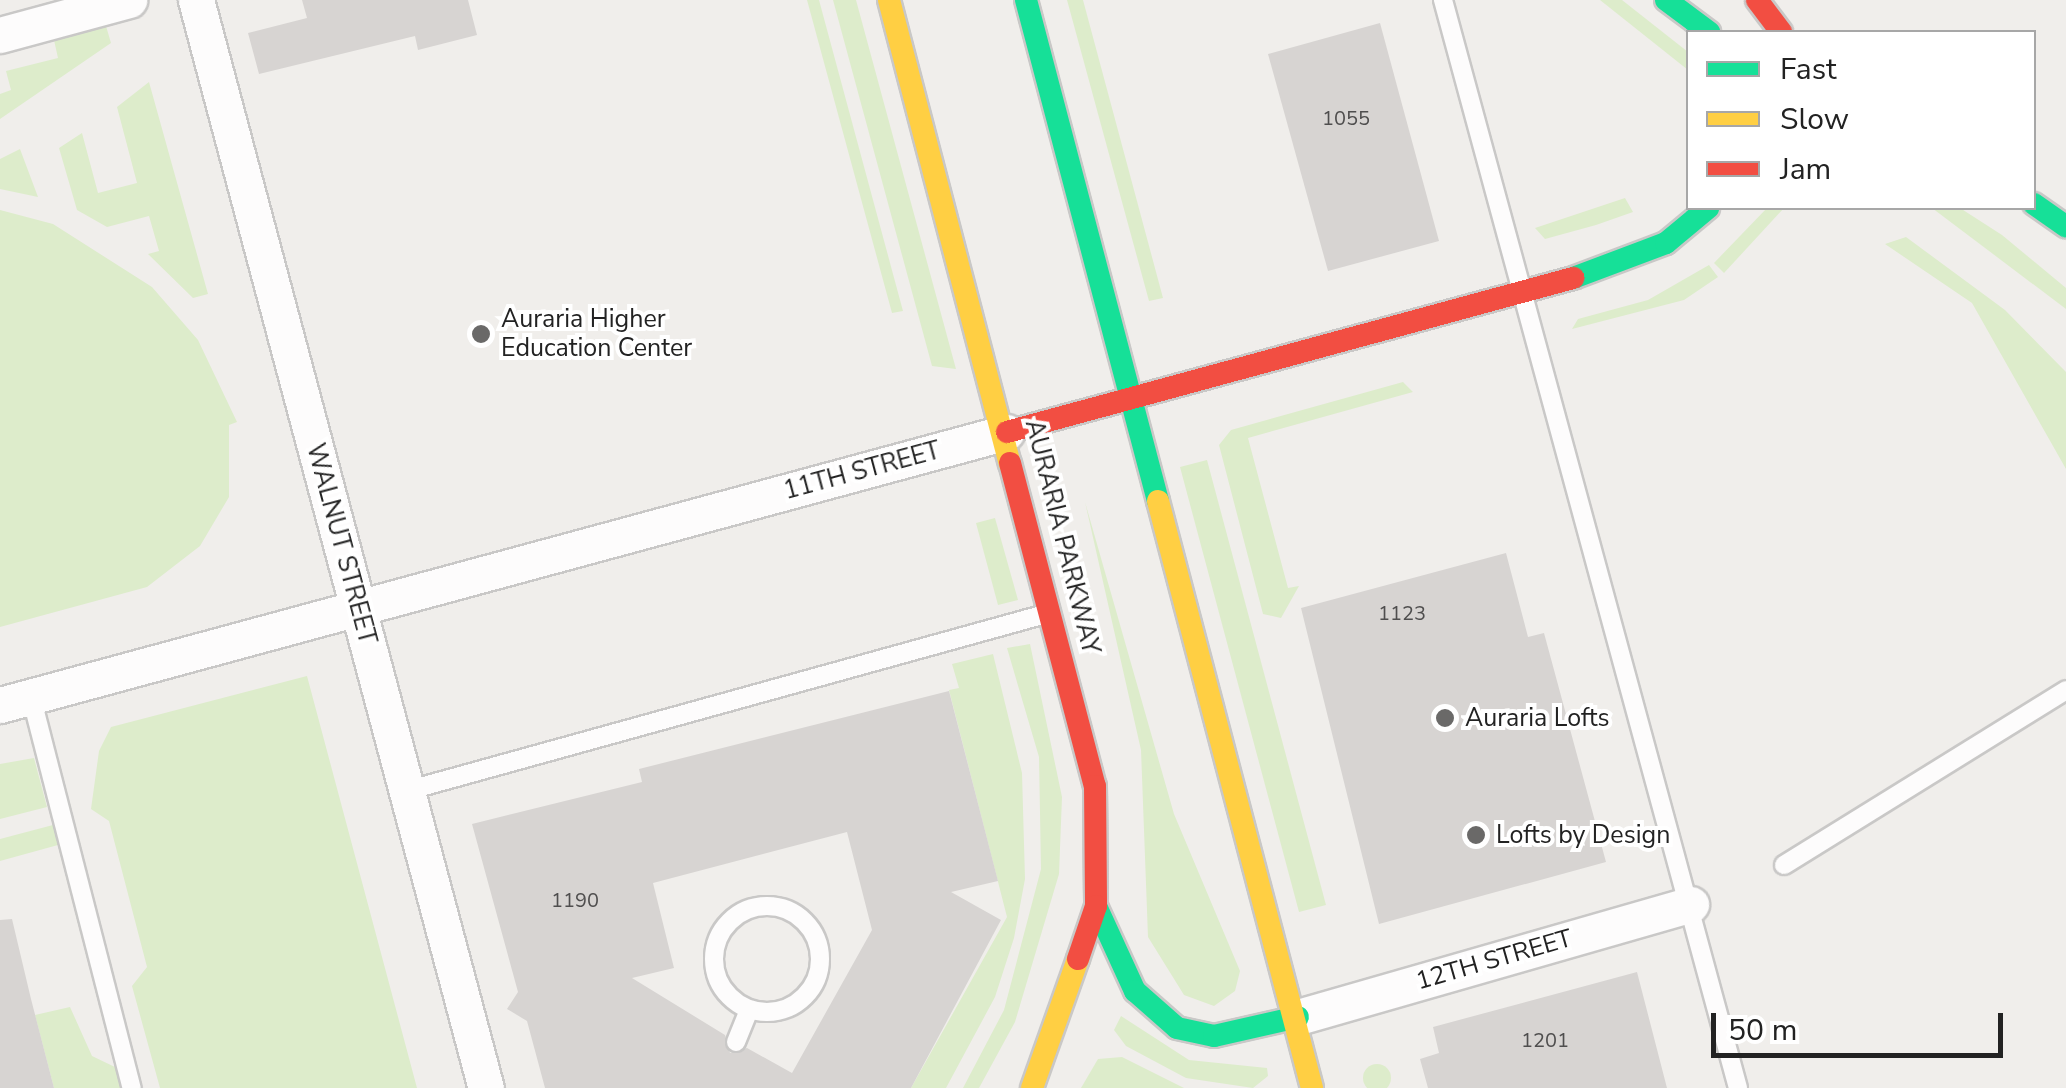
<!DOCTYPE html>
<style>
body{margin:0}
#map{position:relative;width:2066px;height:1088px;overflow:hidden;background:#f0eeeb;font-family:"Nunito Sans",sans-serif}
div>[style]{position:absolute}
.grass>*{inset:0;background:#ddeccb}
.round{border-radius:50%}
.building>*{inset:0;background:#d7d4d2}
.roads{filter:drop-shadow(2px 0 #c9c8c7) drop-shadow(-2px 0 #c9c8c7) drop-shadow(0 2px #c9c8c7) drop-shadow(0 -2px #c9c8c7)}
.lane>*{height:18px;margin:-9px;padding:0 9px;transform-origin:9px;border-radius:9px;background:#fdfcfc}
.lane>.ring{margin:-9px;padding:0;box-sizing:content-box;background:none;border:18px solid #fdfcfc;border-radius:50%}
.street>*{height:35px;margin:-17.5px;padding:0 17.5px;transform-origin:17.5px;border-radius:17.5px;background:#fdfcfc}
.fast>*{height:22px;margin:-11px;padding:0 11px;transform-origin:11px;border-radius:11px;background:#16e098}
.slow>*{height:22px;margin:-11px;padding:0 11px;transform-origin:11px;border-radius:11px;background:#ffcf43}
.jam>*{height:22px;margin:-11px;padding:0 11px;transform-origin:11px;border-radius:11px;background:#f24e42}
.dots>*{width:28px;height:28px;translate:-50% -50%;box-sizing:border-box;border:5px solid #fff;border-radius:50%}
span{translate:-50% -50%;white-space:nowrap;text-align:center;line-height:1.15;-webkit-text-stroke:8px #fff;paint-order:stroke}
.number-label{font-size:20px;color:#4f4e4e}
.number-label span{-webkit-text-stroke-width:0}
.poi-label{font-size:25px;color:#222}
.left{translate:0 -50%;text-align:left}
.street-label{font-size:25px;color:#222}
.legend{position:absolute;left:1686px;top:30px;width:350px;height:180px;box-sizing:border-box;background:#fff;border:2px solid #a7a7a7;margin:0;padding:12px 18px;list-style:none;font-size:30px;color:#222}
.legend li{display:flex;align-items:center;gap:20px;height:50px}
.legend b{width:50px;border:2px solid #a7a7a7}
.scale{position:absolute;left:1711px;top:1013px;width:292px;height:45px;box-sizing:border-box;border:5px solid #222;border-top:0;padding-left:12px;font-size:30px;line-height:35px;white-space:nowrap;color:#222;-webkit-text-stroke:8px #fff;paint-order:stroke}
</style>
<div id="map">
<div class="grass">
<div style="clip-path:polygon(807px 0,819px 0,903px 311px,892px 313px)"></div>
<div style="clip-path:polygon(833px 0,856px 0,956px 369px,932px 366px)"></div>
<div style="clip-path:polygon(1067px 0,1083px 0,1163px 298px,1149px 301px)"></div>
<div style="clip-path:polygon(1600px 0,1622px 0,1688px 52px,1688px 70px)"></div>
<div style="clip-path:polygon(106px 26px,111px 43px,0 119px,0 94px,11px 90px,6px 71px,58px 58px,54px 40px)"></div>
<div style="clip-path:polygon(149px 82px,208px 294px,193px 298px,148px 254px,159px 251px,149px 216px,107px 227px,77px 210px,59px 148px,82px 133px,98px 193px,137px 183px,117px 107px)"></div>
<div style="clip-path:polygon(20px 149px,38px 197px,0 189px,0 159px)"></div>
<div style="clip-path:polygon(1625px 198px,1633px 212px,1596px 225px,1545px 239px,1535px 228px)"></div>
<div style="clip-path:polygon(1767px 208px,1784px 208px,1724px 273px,1714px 263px)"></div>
<div style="clip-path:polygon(1932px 208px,1960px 208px,2002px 235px,2066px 288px,2066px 309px)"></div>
<div style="clip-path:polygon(0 210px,53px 224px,152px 287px,198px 340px,237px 422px,229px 425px,229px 497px,200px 546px,147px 587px,0 627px)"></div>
<div style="clip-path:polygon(1906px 237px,2005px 310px,2066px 372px,2066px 469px,1972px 303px,1885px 244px)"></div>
<div style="clip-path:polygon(1709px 265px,1718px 277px,1684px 300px,1572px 329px,1578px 319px,1648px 300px)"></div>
<div style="clip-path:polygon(1403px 382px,1413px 392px,1248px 438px,1288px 588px,1299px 586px,1281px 618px,1263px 614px,1219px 445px,1231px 430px)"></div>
<div style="clip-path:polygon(1207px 460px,1326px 905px,1299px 912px,1180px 467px)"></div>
<div style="clip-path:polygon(1085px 502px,1174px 814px,1240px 971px,1235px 991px,1214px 1006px,1184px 995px,1148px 937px,1141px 750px)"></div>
<div style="clip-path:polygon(995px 518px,1018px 600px,998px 605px,976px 523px)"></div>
<div style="clip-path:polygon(1030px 644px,1062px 797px,1059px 874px,1015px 1022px,979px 1088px,963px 1088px,1004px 1010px,1041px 869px,1039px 757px,1007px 648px)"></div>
<div style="clip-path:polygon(993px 654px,1022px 773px,1025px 879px,1014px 938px,995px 997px,946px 1088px,911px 1088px,1007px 917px,949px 690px,959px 688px,952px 664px)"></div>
<div style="clip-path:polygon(307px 676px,417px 1088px,160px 1088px,132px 986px,147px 967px,109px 821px,91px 809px,99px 751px,111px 727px)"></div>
<div style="clip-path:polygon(34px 758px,47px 807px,0 819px,0 764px)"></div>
<div style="clip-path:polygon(53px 825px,58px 845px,0 861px,0 839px)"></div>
<div style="clip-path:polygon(70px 1007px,92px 1056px,117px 1068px,123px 1088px,54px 1088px,35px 1015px)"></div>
<div style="clip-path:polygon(1121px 1016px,1189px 1060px,1267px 1068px,1268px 1076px,1253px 1088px,1186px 1078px,1126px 1046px,1114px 1030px)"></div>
<div style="clip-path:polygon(1122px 1057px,1184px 1088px,1081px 1088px,1098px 1059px)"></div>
<div class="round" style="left:1363px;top:1064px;width:28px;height:28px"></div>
</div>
<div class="building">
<div style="clip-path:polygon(302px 0,468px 0,477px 35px,418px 50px,415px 36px,259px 74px,248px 33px,307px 18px)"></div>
<div style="clip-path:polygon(1380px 23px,1439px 241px,1328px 271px,1268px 54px)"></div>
<div style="clip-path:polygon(1506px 553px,1528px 637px,1544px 633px,1606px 862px,1379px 924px,1301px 608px)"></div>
<div style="clip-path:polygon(evenodd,949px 691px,998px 881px,951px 892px,1001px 920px,911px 1088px,545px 1088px,527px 1021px,507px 1009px,518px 992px,472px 824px,642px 782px,639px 769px,949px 691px,847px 832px,872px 930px,792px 1073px,747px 1048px,730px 1053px,725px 1035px,632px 978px,674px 968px,653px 883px,847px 832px)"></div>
<div style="clip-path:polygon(12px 919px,31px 999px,54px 1088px,0 1088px,0 920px)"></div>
<div style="clip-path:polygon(1637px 972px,1667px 1088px,1428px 1088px,1420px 1059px,1439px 1053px,1433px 1027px)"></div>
</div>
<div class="roads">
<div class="lane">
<div style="left:1443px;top:0;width:1127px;rotate:74.83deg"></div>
<div style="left:31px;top:696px;width:405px;rotate:75.6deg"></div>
<div style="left:406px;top:791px;width:660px;rotate:-15.47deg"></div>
<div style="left:1784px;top:865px;width:332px;rotate:-31.8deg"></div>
<div class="ring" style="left:714px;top:906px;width:88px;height:88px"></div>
<div style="left:736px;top:1042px;width:35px;rotate:-68deg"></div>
</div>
<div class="street">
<div style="left:196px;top:0;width:1126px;rotate:75.08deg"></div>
<div style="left:0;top:35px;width:134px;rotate:-15.2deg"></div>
<div style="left:0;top:705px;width:1043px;rotate:-15.17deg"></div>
<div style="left:1298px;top:1017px;width:409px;rotate:-16deg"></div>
</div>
<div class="fast">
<div style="left:1026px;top:0;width:518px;rotate:75.24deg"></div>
<div style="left:1666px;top:0;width:54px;rotate:36.7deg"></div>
<div style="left:2034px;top:204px;width:39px;rotate:35deg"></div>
<div style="left:1573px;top:278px;width:99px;rotate:-20.6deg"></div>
<div style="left:1666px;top:243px;width:55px;rotate:-39.8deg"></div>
<div style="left:1096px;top:906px;width:94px;rotate:65.4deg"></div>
<div style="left:1135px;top:991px;width:56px;rotate:41.4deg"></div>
<div style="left:1177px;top:1028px;width:38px;rotate:12deg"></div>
<div style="left:1214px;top:1036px;width:86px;rotate:-12.7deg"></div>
</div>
<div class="slow">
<div style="left:889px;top:0;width:479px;rotate:75.4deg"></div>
<div style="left:1158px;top:501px;width:607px;rotate:75.3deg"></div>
<div style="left:1032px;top:1088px;width:137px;rotate:-70.4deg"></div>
</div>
<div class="jam">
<div style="left:1757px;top:0;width:40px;rotate:53deg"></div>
<div style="left:1007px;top:432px;width:587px;rotate:-15.22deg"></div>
<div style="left:1010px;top:463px;width:334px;rotate:75.3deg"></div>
<div style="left:1095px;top:786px;width:120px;rotate:89.5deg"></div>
<div style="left:1096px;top:906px;width:56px;rotate:108.8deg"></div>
</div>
</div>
<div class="dots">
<div style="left:481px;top:334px;background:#6a6968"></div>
<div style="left:1445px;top:718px;background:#6a6968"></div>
<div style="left:1476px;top:835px;background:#6a6968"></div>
</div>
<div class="number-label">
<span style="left:1346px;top:118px">1055</span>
<span style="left:1402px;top:613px">1123</span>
<span style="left:575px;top:900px">1190</span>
<span style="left:1545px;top:1040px">1201</span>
</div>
<div class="poi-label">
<span class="left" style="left:501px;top:334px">Auraria Higher<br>Education Center</span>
<span class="left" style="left:1465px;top:718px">Auraria Lofts</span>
<span class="left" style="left:1496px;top:835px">Lofts by Design</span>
</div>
<div class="street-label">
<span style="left:862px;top:471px;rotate:-15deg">11TH STREET</span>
<span style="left:1062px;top:537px;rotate:76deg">AURARIA PARKWAY</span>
<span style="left:341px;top:544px;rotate:75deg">WALNUT STREET</span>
<span style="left:1494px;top:960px;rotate:-16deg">12TH STREET</span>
</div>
<ul class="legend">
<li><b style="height:12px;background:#16e098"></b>Fast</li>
<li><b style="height:12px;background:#ffcf43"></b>Slow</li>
<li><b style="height:12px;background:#f24e42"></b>Jam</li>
</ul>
<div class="scale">50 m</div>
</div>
